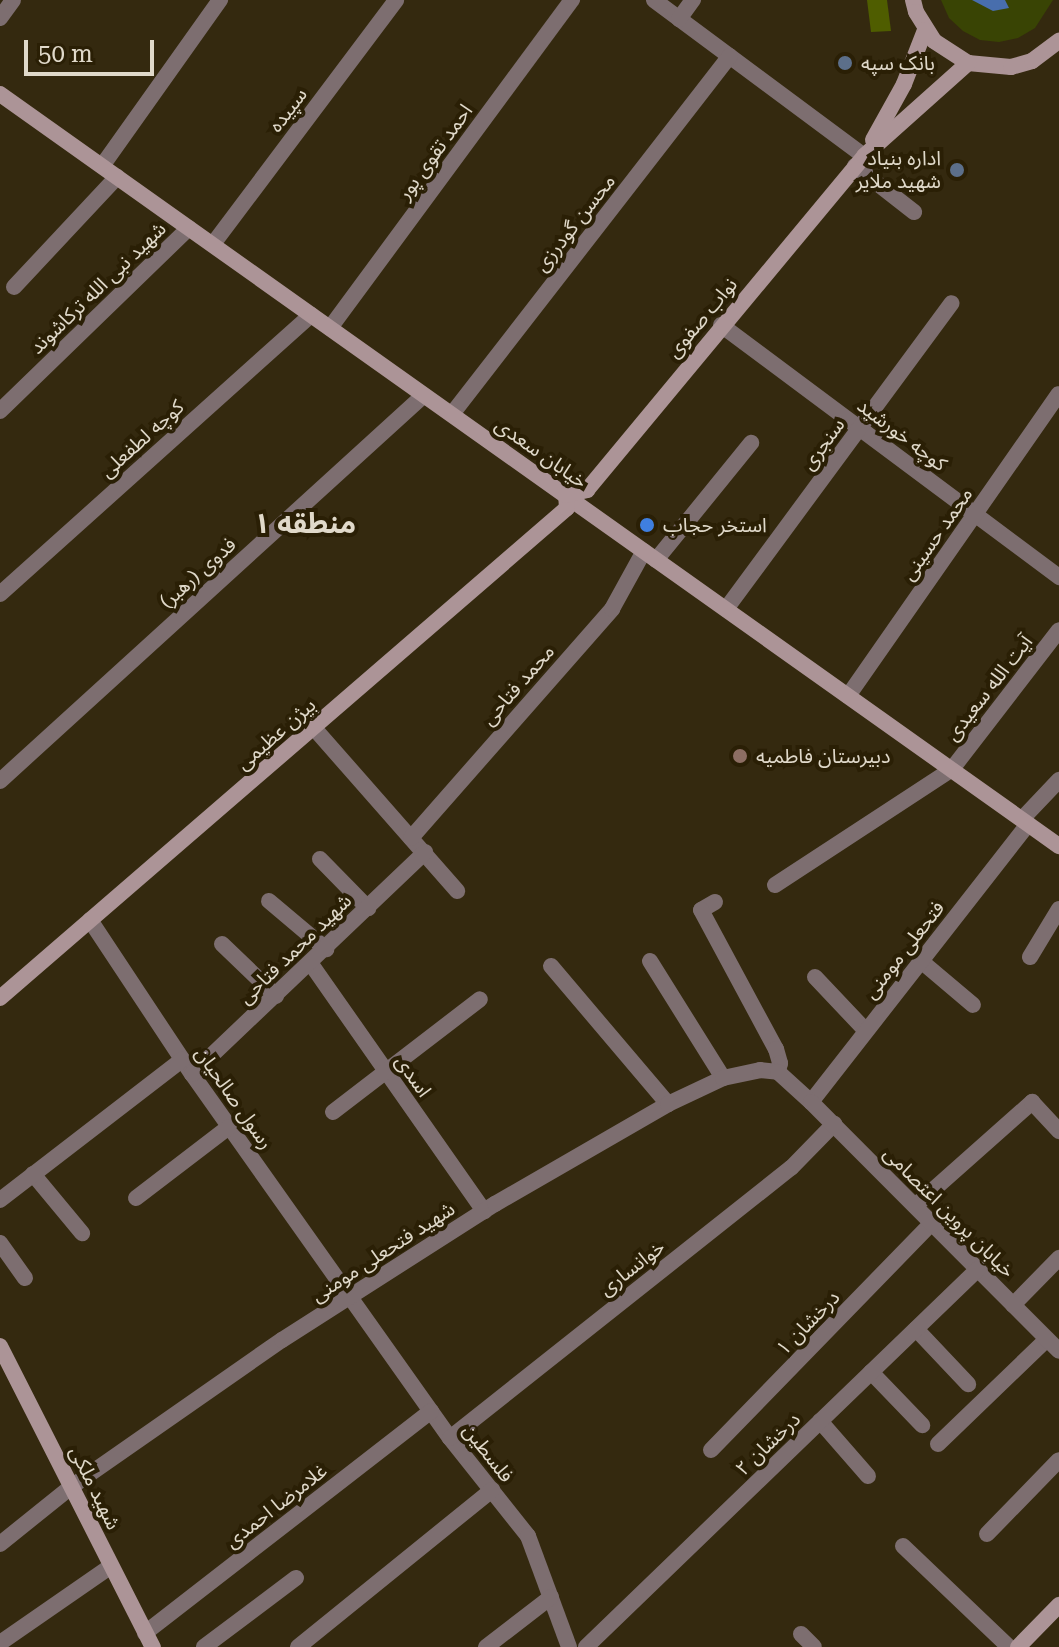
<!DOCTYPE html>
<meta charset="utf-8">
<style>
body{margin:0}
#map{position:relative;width:1059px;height:1647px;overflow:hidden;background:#34290f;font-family:"Roboto Serif","Noto Sans Arabic",serif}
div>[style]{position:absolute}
.green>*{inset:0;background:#394404}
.forest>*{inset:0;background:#4f5d00}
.water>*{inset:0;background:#486ead}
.minor>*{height:16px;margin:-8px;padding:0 8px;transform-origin:8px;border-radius:8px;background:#7d6e70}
.tertiary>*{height:16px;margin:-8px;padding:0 8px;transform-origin:8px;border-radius:8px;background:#7d6e70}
.secondary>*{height:16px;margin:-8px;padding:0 8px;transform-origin:8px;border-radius:8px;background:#ac9497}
.dots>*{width:22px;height:22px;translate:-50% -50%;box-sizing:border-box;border:4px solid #2a1f05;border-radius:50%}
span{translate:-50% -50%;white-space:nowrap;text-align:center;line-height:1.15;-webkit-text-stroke:8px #2a1f05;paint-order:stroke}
.poi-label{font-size:20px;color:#e0d9ca}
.left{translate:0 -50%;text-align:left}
.right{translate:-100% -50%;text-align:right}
.street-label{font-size:20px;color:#e0d9ca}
.district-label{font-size:28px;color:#e0d9ca;font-weight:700}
.scale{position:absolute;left:24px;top:40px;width:130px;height:36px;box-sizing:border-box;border:4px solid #e0d9ca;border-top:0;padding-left:10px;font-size:24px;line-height:28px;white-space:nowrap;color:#e0d9ca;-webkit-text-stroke:6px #2a1f05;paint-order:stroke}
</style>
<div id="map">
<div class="green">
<div style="clip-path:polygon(941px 0,1053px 0,1035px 28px,1018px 38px,999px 42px,980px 40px,963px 31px,949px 18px)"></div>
</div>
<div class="forest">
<div style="clip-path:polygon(867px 0,887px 0,891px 31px,871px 32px)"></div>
</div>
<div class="water">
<div style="clip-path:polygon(972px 0,1005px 0,1009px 8px,993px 11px)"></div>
</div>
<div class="minor">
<div style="left:654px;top:0;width:262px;rotate:36.6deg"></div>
<div style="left:0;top:18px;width:22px;rotate:-54deg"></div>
<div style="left:679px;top:19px;width:24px;rotate:-54deg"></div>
<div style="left:102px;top:166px;width:204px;rotate:-54.6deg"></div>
<div style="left:855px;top:166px;width:75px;rotate:37.9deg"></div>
<div style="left:213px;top:244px;width:305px;rotate:-53.1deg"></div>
<div style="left:14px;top:287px;width:151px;rotate:-46.9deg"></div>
<div style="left:721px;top:325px;width:422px;rotate:36.7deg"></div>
<div style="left:330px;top:328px;width:408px;rotate:-53.6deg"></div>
<div style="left:0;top:411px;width:263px;rotate:-44.1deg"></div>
<div style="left:452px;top:414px;width:453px;rotate:-52.2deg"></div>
<div style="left:656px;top:560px;width:151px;rotate:-50.9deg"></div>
<div style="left:0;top:594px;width:418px;rotate:-41.9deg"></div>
<div style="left:726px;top:609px;width:380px;rotate:-53.6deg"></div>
<div style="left:848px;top:696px;width:368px;rotate:-55.1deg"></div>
<div style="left:314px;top:728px;width:217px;rotate:48.7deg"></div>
<div style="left:0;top:781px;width:573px;rotate:-42.31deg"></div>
<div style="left:1022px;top:819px;width:54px;rotate:-46.5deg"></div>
<div style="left:411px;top:838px;width:305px;rotate:-48.7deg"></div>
<div style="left:612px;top:609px;width:66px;rotate:-61.1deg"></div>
<div style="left:320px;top:859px;width:69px;rotate:45.6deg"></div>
<div style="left:775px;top:885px;width:212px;rotate:-33.2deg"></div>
<div style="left:269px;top:901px;width:75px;rotate:40.1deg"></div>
<div style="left:715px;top:902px;width:16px;rotate:150deg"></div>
<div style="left:701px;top:910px;width:158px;rotate:61.7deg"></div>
<div style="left:776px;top:1049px;width:15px;rotate:74deg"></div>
<div style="left:780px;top:1063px;width:9px;rotate:103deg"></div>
<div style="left:90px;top:920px;width:185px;rotate:56.5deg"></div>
<div style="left:192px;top:1074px;width:273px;rotate:54.7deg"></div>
<div style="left:350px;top:1297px;width:173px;rotate:54.7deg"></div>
<div style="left:450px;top:1438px;width:125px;rotate:51.5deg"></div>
<div style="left:528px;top:1536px;width:118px;rotate:69.7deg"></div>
<div style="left:222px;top:944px;width:75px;rotate:43.9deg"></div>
<div style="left:1030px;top:957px;width:56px;rotate:-58.9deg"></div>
<div style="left:650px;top:961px;width:138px;rotate:58deg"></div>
<div style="left:921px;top:961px;width:68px;rotate:40.2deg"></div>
<div style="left:311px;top:964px;width:302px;rotate:55deg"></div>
<div style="left:551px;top:966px;width:181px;rotate:49.7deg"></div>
<div style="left:815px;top:977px;width:74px;rotate:46.6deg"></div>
<div style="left:192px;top:1074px;width:322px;rotate:-43.6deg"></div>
<div style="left:811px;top:1102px;width:353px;rotate:-52deg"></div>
<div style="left:333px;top:1112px;width:185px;rotate:-37.5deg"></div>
<div style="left:33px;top:1174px;width:77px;rotate:50.3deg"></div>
<div style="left:136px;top:1198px;width:117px;rotate:-37.4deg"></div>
<div style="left:0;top:1200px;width:230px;rotate:-37.6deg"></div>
<div style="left:915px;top:1206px;width:157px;rotate:-41.6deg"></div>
<div style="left:1032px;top:1102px;width:40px;rotate:47deg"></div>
<div style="left:0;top:1243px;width:43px;rotate:54.5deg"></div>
<div style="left:1013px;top:1305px;width:66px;rotate:-45.6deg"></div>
<div style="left:916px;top:1329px;width:76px;rotate:46.6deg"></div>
<div style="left:871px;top:1372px;width:74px;rotate:46.1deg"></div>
<div style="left:820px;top:1421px;width:73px;rotate:48.9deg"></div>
<div style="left:450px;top:1438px;width:435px;rotate:-38.4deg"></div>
<div style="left:791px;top:1168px;width:62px;rotate:-45.7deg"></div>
<div style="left:938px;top:1444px;width:151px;rotate:-43.9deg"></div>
<div style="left:711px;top:1450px;width:317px;rotate:-45.8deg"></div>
<div style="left:987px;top:1534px;width:103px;rotate:-45.8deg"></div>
<div style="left:0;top:1544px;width:91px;rotate:-38.8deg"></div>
<div style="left:71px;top:1487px;width:257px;rotate:-34.9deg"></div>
<div style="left:282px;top:1340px;width:253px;rotate:-32.6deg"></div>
<div style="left:495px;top:1204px;width:200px;rotate:-30deg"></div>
<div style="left:668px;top:1104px;width:61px;rotate:-25.3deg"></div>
<div style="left:723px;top:1078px;width:38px;rotate:-12deg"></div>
<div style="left:760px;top:1070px;width:18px;rotate:6deg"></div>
<div style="left:778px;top:1072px;width:45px;rotate:42.3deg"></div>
<div style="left:811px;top:1102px;width:351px;rotate:45.1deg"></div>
<div style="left:903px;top:1546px;width:146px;rotate:43.6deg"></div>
<div style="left:145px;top:1633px;width:362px;rotate:-37.8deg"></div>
<div style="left:801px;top:1634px;width:18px;rotate:45deg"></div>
<div style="left:0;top:1643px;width:135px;rotate:-34.7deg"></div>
<div style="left:204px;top:1647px;width:115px;rotate:-36.9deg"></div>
<div style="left:298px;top:1647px;width:250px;rotate:-39deg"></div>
<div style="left:486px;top:1647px;width:82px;rotate:-37.6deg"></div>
<div style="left:586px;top:1647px;width:545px;rotate:-43.96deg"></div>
</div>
<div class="tertiary">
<div style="left:952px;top:769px;width:175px;rotate:-52.4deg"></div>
</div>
<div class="secondary">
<div style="left:913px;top:0;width:12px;rotate:76deg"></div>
<div style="left:916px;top:12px;width:34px;rotate:58deg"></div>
<div style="left:934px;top:41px;width:40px;rotate:32.9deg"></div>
<div style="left:968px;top:63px;width:43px;rotate:5.3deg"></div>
<div style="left:1011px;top:67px;width:22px;rotate:-16deg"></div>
<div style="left:1032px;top:61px;width:34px;rotate:-37deg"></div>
<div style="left:0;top:94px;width:1299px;rotate:35.38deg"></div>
<div style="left:873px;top:140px;width:64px;rotate:-61deg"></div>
<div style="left:904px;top:84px;width:58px;rotate:-68.7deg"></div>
<div style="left:0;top:998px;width:749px;rotate:-40.83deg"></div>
<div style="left:567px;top:508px;width:13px;rotate:-94deg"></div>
<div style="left:566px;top:495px;width:22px;rotate:-13deg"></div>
<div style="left:587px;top:490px;width:434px;rotate:-50.3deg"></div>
<div style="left:864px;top:156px;width:140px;rotate:-41.8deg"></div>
<div style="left:0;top:1346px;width:338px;rotate:63.1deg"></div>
<div style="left:1018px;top:1647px;width:59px;rotate:-45.7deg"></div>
</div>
<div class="dots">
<div style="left:845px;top:63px;background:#5c6f8a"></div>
<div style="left:957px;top:170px;background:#5c6f8a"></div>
<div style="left:647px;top:525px;background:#3f7fe0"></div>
<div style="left:740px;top:756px;background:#8d6e63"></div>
</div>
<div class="poi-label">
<span class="left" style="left:861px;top:63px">بانک سپه</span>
<span class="right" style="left:941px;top:170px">اداره بنیاد<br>شهید ملایر</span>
<span class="left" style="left:663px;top:525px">استخر حجاب</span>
<span class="left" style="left:756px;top:756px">دبیرستان فاطمیه</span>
</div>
<div class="street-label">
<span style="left:288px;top:110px;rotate:-53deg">سپیده</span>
<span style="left:435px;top:152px;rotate:-54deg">احمد تقوی پور</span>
<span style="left:575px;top:223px;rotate:-52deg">محسن گودرزی</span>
<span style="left:98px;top:288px;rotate:-44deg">شهید نبی الله ترکاشوند</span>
<span style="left:702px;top:318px;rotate:-50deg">نواب صفوی</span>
<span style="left:902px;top:435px;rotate:37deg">کوچه خورشید</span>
<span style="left:142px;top:439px;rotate:-42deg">کوچه لطفعلی</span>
<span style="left:823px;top:444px;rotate:-54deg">سنجری</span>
<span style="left:541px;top:453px;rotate:35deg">خیابان سعدی</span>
<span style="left:937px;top:534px;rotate:-55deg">محمد حسینی</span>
<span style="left:198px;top:573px;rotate:-42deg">فدوی (رهبر)</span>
<span style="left:518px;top:685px;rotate:-49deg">محمد فتاحی</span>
<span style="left:989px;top:688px;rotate:-52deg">آیت الله سعیدی</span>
<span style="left:276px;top:734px;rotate:-41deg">بیژن عظیمی</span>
<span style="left:295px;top:949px;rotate:-44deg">شهید محمد فتاحی</span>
<span style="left:904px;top:950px;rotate:-52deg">فتحعلی مومنی</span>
<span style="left:413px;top:1076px;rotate:55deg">اسدی</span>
<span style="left:234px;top:1098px;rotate:55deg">رسول صالحیان</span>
<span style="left:949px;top:1212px;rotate:45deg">خیابان پروین اعتصامی</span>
<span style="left:383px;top:1252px;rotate:-33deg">شهید فتحعلی مومنی</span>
<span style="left:632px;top:1268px;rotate:-38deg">خوانساری</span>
<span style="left:808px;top:1323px;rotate:-46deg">درخشان ۱</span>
<span style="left:768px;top:1444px;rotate:-44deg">درخشان ۲</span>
<span style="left:488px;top:1453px;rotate:52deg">فلسطین</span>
<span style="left:95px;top:1488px;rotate:64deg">شهید ملکی</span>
<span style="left:276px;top:1506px;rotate:-38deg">غلامرضا احمدی</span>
</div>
<div class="district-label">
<span style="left:305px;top:524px">منطقه ۱</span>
</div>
<div class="scale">50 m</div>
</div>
